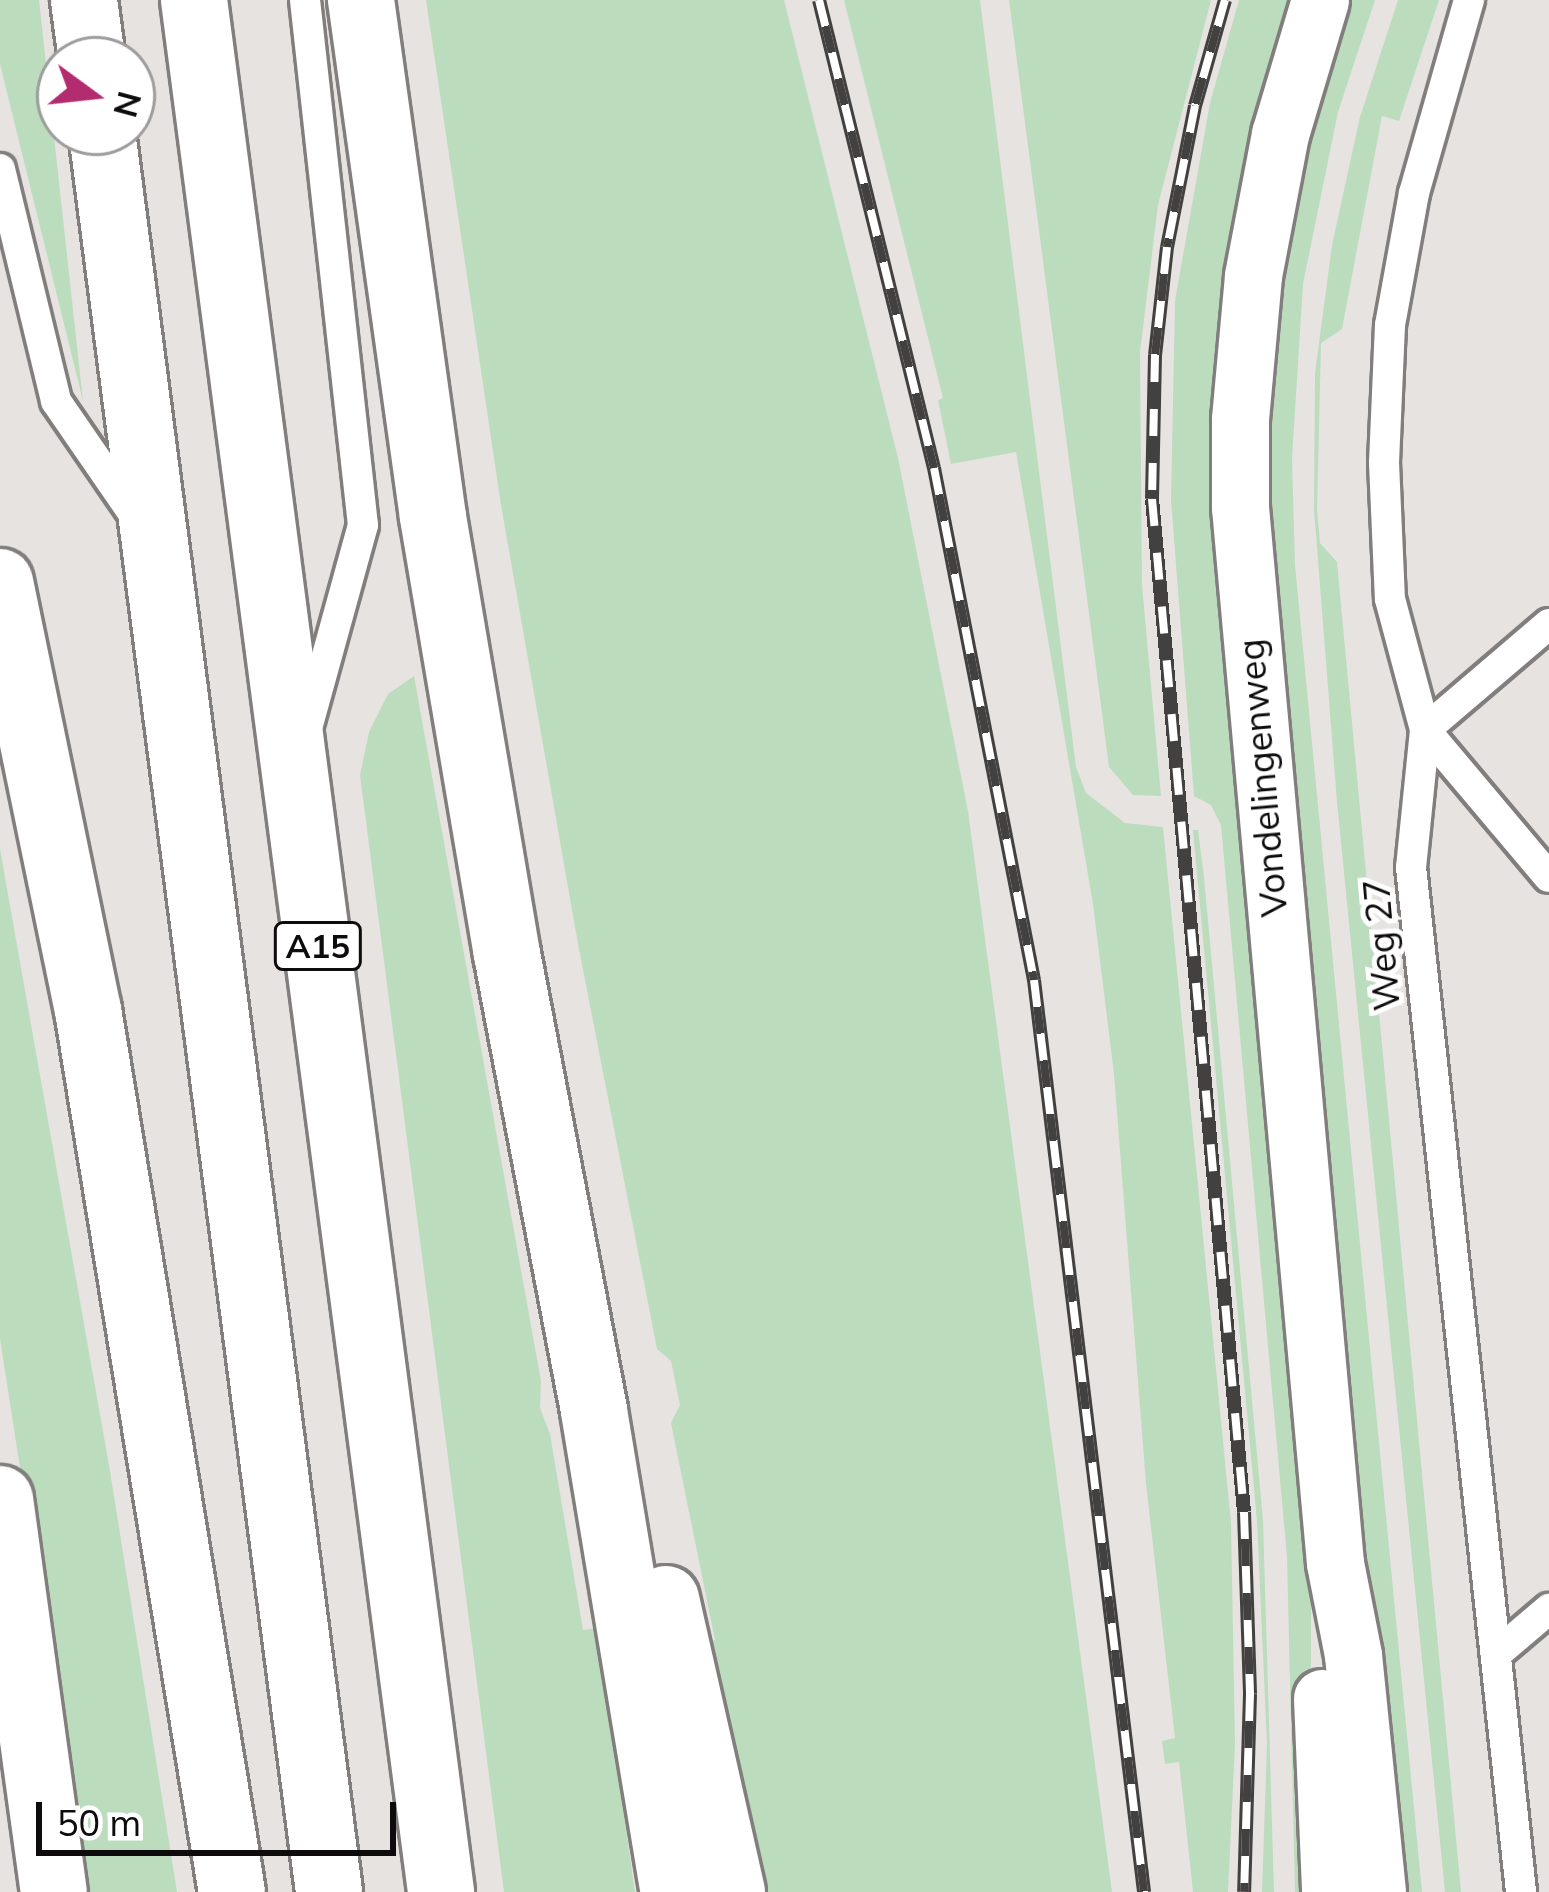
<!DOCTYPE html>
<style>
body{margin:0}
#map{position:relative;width:1549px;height:1892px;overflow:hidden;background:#e7e3e1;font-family:Mulish,sans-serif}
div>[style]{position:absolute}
.green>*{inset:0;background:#bcdcbe}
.roads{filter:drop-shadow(3px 0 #827e7d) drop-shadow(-3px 0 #827e7d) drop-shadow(0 3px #827e7d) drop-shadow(0 -3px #827e7d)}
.lane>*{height:30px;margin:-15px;padding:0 15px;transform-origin:15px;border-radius:15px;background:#fff}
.street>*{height:57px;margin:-28.5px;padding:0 28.5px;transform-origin:28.5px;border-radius:28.5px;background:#fff}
.highway>*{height:66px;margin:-33px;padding:0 33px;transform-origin:33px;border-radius:33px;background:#fff}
.rail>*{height:14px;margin-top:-7px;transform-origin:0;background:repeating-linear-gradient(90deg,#fff 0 27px,#434140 0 54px);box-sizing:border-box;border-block:3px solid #434140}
span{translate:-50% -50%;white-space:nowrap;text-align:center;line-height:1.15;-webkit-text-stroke:10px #fff;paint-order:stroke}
.shield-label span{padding:3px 9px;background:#fff;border:3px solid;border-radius:9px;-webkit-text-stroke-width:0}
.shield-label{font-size:33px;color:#0d0b0b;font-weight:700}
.street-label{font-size:36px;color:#0d0b0b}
.north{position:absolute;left:36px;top:36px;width:120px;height:120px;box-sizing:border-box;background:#fff;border:3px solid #9e9d9d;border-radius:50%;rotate:105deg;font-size:33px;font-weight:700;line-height:48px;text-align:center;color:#0d0b0b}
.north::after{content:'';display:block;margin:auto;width:42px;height:54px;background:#b32c6f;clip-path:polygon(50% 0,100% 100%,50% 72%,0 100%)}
.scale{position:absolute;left:36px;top:1802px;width:360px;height:54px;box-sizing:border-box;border:6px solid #0d0b0b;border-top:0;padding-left:15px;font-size:36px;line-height:42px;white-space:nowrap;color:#0d0b0b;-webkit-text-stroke:9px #fff;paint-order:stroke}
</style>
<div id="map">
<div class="green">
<div style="clip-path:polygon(0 0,39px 0,83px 401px,0 64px)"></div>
<div style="clip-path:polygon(426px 0,784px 0,898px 458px,968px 811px,1112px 1892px,749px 1892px,700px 1644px,715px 1640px,671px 1423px,680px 1405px,671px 1361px,657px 1349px,578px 944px,501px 505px)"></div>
<div style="clip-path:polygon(844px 0,980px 0,1076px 767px,1086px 793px,1125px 823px,1163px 827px,1231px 1523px,1235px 1744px,1228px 1892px,1193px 1892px,1179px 1762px,1165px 1764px,1162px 1741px,1175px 1738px,1146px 1484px,1114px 1074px,1093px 904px,1016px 452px,951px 464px,938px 400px,943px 398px)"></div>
<div style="clip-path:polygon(1009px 0,1211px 0,1158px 205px,1140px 352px,1142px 585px,1161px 796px,1133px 795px,1109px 767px)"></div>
<div style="clip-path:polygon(1239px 0,1291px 0,1242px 186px,1311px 1582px,1311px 1892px,1295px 1892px,1287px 1557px,1221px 825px,1211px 805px,1194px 796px,1171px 500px,1175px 301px,1210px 103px)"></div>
<div style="clip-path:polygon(1347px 0,1375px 0,1338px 112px,1303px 284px,1292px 458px,1295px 565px,1422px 1892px,1394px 1892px,1269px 567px,1267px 415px,1286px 237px,1320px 84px)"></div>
<div style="clip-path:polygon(1398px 0,1439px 0,1399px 121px,1382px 116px,1342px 329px,1321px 343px,1317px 510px,1320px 543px,1337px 562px,1461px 1892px,1445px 1892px,1337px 802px,1314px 509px,1315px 373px,1332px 245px,1360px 117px)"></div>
<div style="clip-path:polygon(414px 676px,541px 1381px,540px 1408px,550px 1434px,583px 1630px,597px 1628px,635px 1892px,504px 1892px,360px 775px,369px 732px,388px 694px)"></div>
<div style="clip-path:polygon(1193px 830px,1198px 830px,1204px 877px,1263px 1520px,1274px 1892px,1262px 1892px,1267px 1744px,1257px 1521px)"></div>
<div style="clip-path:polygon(0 849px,110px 1471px,177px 1892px,77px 1892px,55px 1693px,0 1339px)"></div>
</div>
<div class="roads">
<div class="lane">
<div style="left:305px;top:0;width:528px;rotate:83.7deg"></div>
<div style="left:363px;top:525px;width:212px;rotate:105.4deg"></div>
<div style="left:1469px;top:0;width:201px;rotate:105.9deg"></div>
<div style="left:1414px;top:193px;width:134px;rotate:100.3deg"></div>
<div style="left:1390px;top:325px;width:138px;rotate:92.5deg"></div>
<div style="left:1384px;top:463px;width:136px;rotate:87.5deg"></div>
<div style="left:1390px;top:599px;width:136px;rotate:75deg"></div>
<div style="left:1425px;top:730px;width:138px;rotate:95.8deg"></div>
<div style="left:1411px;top:867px;width:1031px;rotate:83.87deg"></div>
<div style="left:0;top:169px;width:239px;rotate:76.4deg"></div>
<div style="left:56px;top:401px;width:140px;rotate:55.5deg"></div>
<div style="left:1549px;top:624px;width:163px;rotate:139.5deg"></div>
<div style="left:1425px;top:730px;width:192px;rotate:49.9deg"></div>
<div style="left:1496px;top:1654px;width:70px;rotate:-40.3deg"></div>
</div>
<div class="street">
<div style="left:1320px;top:0;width:140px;rotate:106.6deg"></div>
<div style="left:1280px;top:134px;width:145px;rotate:100.8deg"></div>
<div style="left:1253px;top:276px;width:145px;rotate:95.2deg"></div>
<div style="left:1240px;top:420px;width:87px;rotate:90deg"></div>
<div style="left:1240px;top:507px;width:1060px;rotate:84.86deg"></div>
<div style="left:1335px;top:1563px;width:94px;rotate:78.9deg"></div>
<div style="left:1353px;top:1655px;width:238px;rotate:84.2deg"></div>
<div style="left:1322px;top:1698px;width:194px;rotate:87.6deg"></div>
</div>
<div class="highway">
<div style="left:84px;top:0;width:61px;rotate:82.4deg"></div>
<div style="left:194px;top:0;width:1908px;rotate:82.56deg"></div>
<div style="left:361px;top:0;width:522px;rotate:82.07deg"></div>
<div style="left:433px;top:517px;width:443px;rotate:80.4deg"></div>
<div style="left:507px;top:954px;width:465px;rotate:79.2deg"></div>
<div style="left:594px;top:1411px;width:488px;rotate:80.6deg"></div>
<div style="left:102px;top:132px;width:1775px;rotate:82.65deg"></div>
<div style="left:0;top:582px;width:437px;rotate:78.4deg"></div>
<div style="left:88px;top:1010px;width:894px;rotate:80.73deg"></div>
<div style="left:0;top:1499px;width:397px;rotate:82.2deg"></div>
<div style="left:666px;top:1599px;width:300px;rotate:77.3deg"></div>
</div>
</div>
<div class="rail">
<div style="left:819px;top:0;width:482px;rotate:76.2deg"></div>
<div style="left:934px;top:468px;width:522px;rotate:78.95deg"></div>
<div style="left:1034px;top:980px;width:919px;rotate:83.12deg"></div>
<div style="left:1225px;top:0;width:110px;rotate:105.8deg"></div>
<div style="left:1195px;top:106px;width:144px;rotate:101.2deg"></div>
<div style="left:1167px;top:247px;width:109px;rotate:96.3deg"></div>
<div style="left:1155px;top:355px;width:144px;rotate:91.2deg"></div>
<div style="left:1152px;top:499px;width:1017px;rotate:84.81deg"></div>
<div style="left:1244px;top:1512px;width:182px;rotate:88.1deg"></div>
<div style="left:1250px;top:1694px;width:198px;rotate:91.7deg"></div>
</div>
<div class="shield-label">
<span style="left:318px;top:946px">A15</span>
</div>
<div class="street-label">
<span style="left:1262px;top:778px;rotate:-95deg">Vondelingenweg</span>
<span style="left:1381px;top:945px;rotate:-95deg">Weg 27</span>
</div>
<div class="north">N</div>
<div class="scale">50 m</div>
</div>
